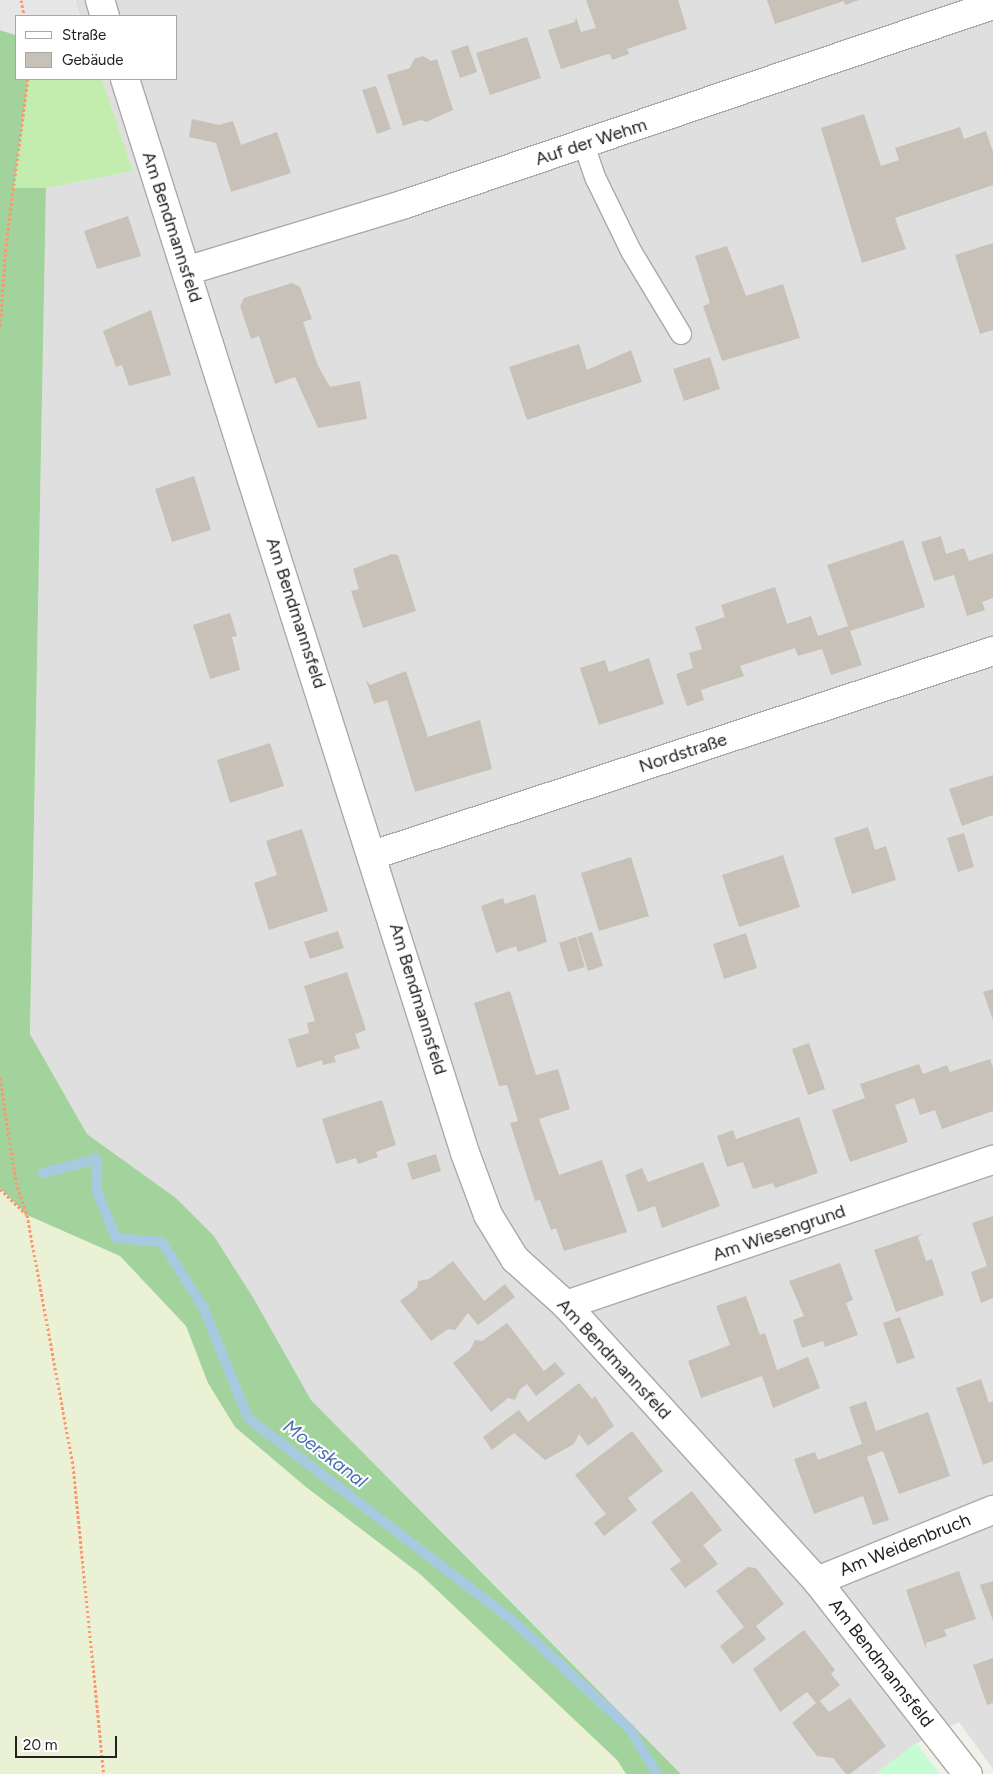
<!DOCTYPE html>
<meta charset="utf-8">
<style>
body{margin:0}
#map{position:relative;width:993px;height:1774px;overflow:hidden;background:#f2f1e9;font-family:Figtree,sans-serif}
div>[style]{position:absolute}
.residential>*{inset:0;background:#e0dfdf}
.farmland>*{inset:0;background:#eaf1d4}
.grass>*{inset:0;background:#c2edae}
.forest>*{inset:0;background:#a3d39c}
.park>*{inset:0;background:#c6fcd4}
.parking>*{inset:0;background:#e6e6e6}
.stream>*{height:10px;margin:-5px;padding:0 5px;transform-origin:5px;border-radius:5px;background:#a8cae1}
.building>*{inset:0;background:#c7c1b7}
.path>*{height:3px;margin-top:-1.5px;transform-origin:0;background:repeating-linear-gradient(90deg,#fe966e 0 2.5px,transparent 0 5px)}
.roads{filter:drop-shadow(1px 0 #a9a9a9) drop-shadow(-1px 0 #a9a9a9) drop-shadow(0 1px #a9a9a9) drop-shadow(0 -1px #a9a9a9)}
.service>*{height:20px;margin:-10px;padding:0 10px;transform-origin:10px;border-radius:10px;background:#fff}
.minor>*{height:28px;margin:-14px;padding:0 14px;transform-origin:14px;border-radius:14px;background:#fff}
span{translate:-50% -50%;white-space:nowrap;text-align:center;line-height:1.15;-webkit-text-stroke:4px #fff;paint-order:stroke}
.street-label{font-size:18px;color:#222}
.water-label{font-size:19px;color:#4a6db6;font-style:italic}
.legend{position:absolute;left:15px;top:15px;width:162px;height:65px;box-sizing:border-box;background:#fff;border:1px solid #a7a7a7;margin:0;padding:6px 9px;list-style:none;font-size:15px;color:#222}
.legend li{display:flex;align-items:center;gap:10px;height:25px}
.legend b{width:25px;border:1px solid #a7a7a7}
.scale{position:absolute;left:15px;top:1736px;width:102px;height:22px;box-sizing:border-box;border:2px solid #222;border-top:0;padding-left:6px;font-size:15px;line-height:18px;white-space:nowrap;color:#222;-webkit-text-stroke:4px #fff;paint-order:stroke}
</style>
<div id="map">
<div class="residential">
<div style="clip-path:polygon(75px 0,993px 0,993px 1769px,959px 1722px,912px 1746px,899px 1774px,681px 1774px,311px 1400px,254px 1299px,214px 1236px,176px 1198px,87px 1134px,30px 1034px,46px 188px,133px 171px,102px 79px,176px 79px,176px 16px,80px 16px)"></div>
</div>
<div class="farmland">
<div style="clip-path:polygon(0 1193px,27px 1215px,120px 1256px,186px 1326px,208px 1383px,235px 1427px,306px 1487px,420px 1574px,617px 1760px,626px 1774px,0 1774px)"></div>
</div>
<div class="grass">
<div style="clip-path:polygon(28px 79px,102px 79px,133px 171px,46px 188px,14px 188px)"></div>
</div>
<div class="forest">
<div style="clip-path:polygon(0 30px,16px 35px,16px 79px,28px 79px,14px 188px,46px 188px,30px 1034px,87px 1134px,176px 1198px,214px 1236px,254px 1299px,311px 1400px,681px 1774px,626px 1774px,617px 1760px,420px 1574px,306px 1487px,235px 1427px,208px 1383px,186px 1326px,120px 1256px,27px 1215px,0 1188px)"></div>
</div>
<div class="park">
<div style="clip-path:polygon(916px 1743px,940px 1774px,875px 1774px,912px 1746px)"></div>
</div>
<div class="parking">
<div style="clip-path:polygon(0 0,74px 0,80px 16px,16px 16px,16px 35px,0 30px)"></div>
</div>
<div class="stream">
<div style="left:43px;top:1173px;width:55px;rotate:-14.8deg"></div>
<div style="left:96px;top:1159px;width:32px;rotate:88deg"></div>
<div style="left:97px;top:1191px;width:51px;rotate:68deg"></div>
<div style="left:116px;top:1238px;width:46px;rotate:5deg"></div>
<div style="left:162px;top:1242px;width:79px;rotate:57.9deg"></div>
<div style="left:204px;top:1309px;width:118px;rotate:68deg"></div>
<div style="left:248px;top:1418px;width:330px;rotate:37.4deg"></div>
<div style="left:510px;top:1618px;width:163px;rotate:42.8deg"></div>
<div style="left:630px;top:1729px;width:52px;rotate:59deg"></div>
</div>
<div class="building">
<div style="clip-path:polygon(586px 0,678px 0,687px 29px,627px 49px,629px 54px,612px 60px,610px 54px,605px 55px,561px 69px,548px 30px,575px 22px,576px 17px,581px 32px,596px 28px)"></div>
<div style="clip-path:polygon(767px 0,859px 0,845px 5px,844px 1px,775px 24px)"></div>
<div style="clip-path:polygon(527px 37px,541px 78px,490px 95px,476px 53px)"></div>
<div style="clip-path:polygon(468px 45px,477px 72px,460px 78px,451px 51px)"></div>
<div style="clip-path:polygon(423px 56px,431px 61px,437px 59px,453px 110px,426px 122px,421px 120px,403px 126px,387px 75px,410px 68px,414px 59px)"></div>
<div style="clip-path:polygon(376px 86px,391px 129px,377px 134px,362px 90px)"></div>
<div style="clip-path:polygon(864px 114px,881px 166px,899px 160px,895px 148px,960px 127px,964px 139px,986px 131px,993px 152px,993px 185px,895px 218px,906px 249px,862px 263px,821px 128px)"></div>
<div style="clip-path:polygon(192px 119px,219px 125px,233px 121px,241px 145px,277px 132px,291px 173px,231px 192px,216px 143px,189px 137px)"></div>
<div style="clip-path:polygon(128px 216px,141px 256px,97px 269px,84px 231px)"></div>
<div style="clip-path:polygon(993px 243px,993px 330px,980px 334px,955px 255px)"></div>
<div style="clip-path:polygon(727px 246px,746px 296px,783px 284px,800px 338px,722px 361px,703px 306px,710px 303px,695px 256px)"></div>
<div style="clip-path:polygon(292px 283px,300px 287px,312px 319px,303px 322px,318px 366px,330px 387px,360px 381px,367px 419px,318px 428px,295px 377px,275px 384px,259px 336px,251px 339px,240px 306px,244px 298px)"></div>
<div style="clip-path:polygon(151px 310px,171px 375px,129px 386px,122px 365px,116px 367px,103px 331px)"></div>
<div style="clip-path:polygon(579px 344px,587px 370px,631px 350px,642px 382px,527px 420px,509px 367px)"></div>
<div style="clip-path:polygon(710px 357px,720px 389px,684px 401px,673px 369px)"></div>
<div style="clip-path:polygon(194px 476px,211px 530px,172px 542px,155px 489px)"></div>
<div style="clip-path:polygon(941px 536px,946px 554px,964px 548px,969px 561px,993px 553px,993px 598px,982px 602px,985px 610px,967px 616px,954px 575px,934px 581px,921px 542px)"></div>
<div style="clip-path:polygon(903px 540px,925px 607px,850px 631px,862px 665px,831px 675px,822px 649px,798px 656px,795px 648px,740px 666px,744px 676px,701px 690px,704px 700px,687px 706px,676px 674px,693px 668px,689px 653px,702px 649px,695px 627px,725px 617px,721px 605px,775px 587px,787px 624px,811px 616px,818px 636px,848px 626px,827px 565px)"></div>
<div style="clip-path:polygon(392px 554px,398px 555px,416px 611px,363px 628px,351px 591px,359px 589px,353px 569px)"></div>
<div style="clip-path:polygon(230px 613px,237px 636px,232px 637px,240px 670px,210px 679px,193px 625px)"></div>
<div style="clip-path:polygon(649px 658px,664px 704px,599px 725px,580px 668px,605px 660px,609px 672px)"></div>
<div style="clip-path:polygon(406px 671px,428px 737px,480px 720px,492px 769px,415px 792px,387px 700px,374px 704px,366px 680px,370px 685px)"></div>
<div style="clip-path:polygon(270px 743px,284px 786px,230px 803px,217px 760px)"></div>
<div style="clip-path:polygon(993px 775px,993px 815px,962px 826px,949px 789px)"></div>
<div style="clip-path:polygon(868px 827px,875px 850px,886px 846px,896px 880px,852px 894px,834px 838px)"></div>
<div style="clip-path:polygon(302px 829px,328px 911px,269px 930px,254px 883px,277px 875px,266px 841px)"></div>
<div style="clip-path:polygon(964px 833px,974px 867px,958px 872px,947px 838px)"></div>
<div style="clip-path:polygon(783px 855px,800px 907px,739px 927px,722px 875px)"></div>
<div style="clip-path:polygon(631px 857px,649px 916px,599px 931px,581px 873px)"></div>
<div style="clip-path:polygon(535px 894px,547px 942px,518px 952px,516px 946px,496px 953px,481px 906px,503px 898px,505px 904px)"></div>
<div style="clip-path:polygon(338px 931px,344px 948px,310px 959px,304px 942px)"></div>
<div style="clip-path:polygon(592px 932px,603px 966px,588px 971px,577px 937px)"></div>
<div style="clip-path:polygon(746px 933px,757px 968px,724px 979px,713px 944px)"></div>
<div style="clip-path:polygon(576px 937px,585px 967px,568px 972px,559px 943px)"></div>
<div style="clip-path:polygon(347px 972px,366px 1030px,355px 1034px,360px 1048px,334px 1056px,336px 1062px,323px 1065px,322px 1060px,297px 1068px,288px 1039px,309px 1033px,307px 1023px,315px 1021px,304px 986px)"></div>
<div style="clip-path:polygon(993px 989px,993px 1020px,983px 992px)"></div>
<div style="clip-path:polygon(510px 991px,536px 1075px,558px 1069px,570px 1109px,539px 1119px,559px 1175px,602px 1160px,627px 1232px,564px 1251px,556px 1228px,551px 1230px,540px 1200px,535px 1201px,510px 1123px,518px 1121px,507px 1085px,499px 1086px,474px 1003px)"></div>
<div style="clip-path:polygon(809px 1043px,825px 1089px,808px 1095px,792px 1049px)"></div>
<div style="clip-path:polygon(990px 1059px,993px 1068px,993px 1111px,942px 1129px,935px 1110px,920px 1115px,914px 1098px,895px 1105px,908px 1142px,850px 1162px,832px 1110px,865px 1098px,860px 1084px,919px 1064px,923px 1074px,947px 1065px,950px 1072px)"></div>
<div style="clip-path:polygon(382px 1100px,396px 1145px,376px 1152px,378px 1157px,358px 1164px,356px 1158px,336px 1164px,322px 1119px)"></div>
<div style="clip-path:polygon(799px 1117px,818px 1173px,775px 1188px,773px 1183px,753px 1189px,743px 1162px,727px 1167px,717px 1136px,733px 1130px,736px 1139px)"></div>
<div style="clip-path:polygon(436px 1154px,441px 1171px,412px 1180px,407px 1163px)"></div>
<div style="clip-path:polygon(703px 1162px,720px 1206px,662px 1228px,655px 1206px,638px 1212px,625px 1175px,642px 1168px,648px 1182px)"></div>
<div style="clip-path:polygon(993px 1216px,993px 1298px,981px 1303px,971px 1272px,987px 1266px,972px 1223px)"></div>
<div style="clip-path:polygon(924px 1233px,918px 1237px,926px 1261px,932px 1259px,944px 1295px,896px 1312px,874px 1250px)"></div>
<div style="clip-path:polygon(453px 1261px,484px 1301px,505px 1284px,515px 1297px,478px 1325px,468px 1313px,455px 1330px,448px 1329px,431px 1341px,400px 1301px,417px 1288px,418px 1281px,429px 1279px)"></div>
<div style="clip-path:polygon(840px 1263px,853px 1300px,846px 1303px,858px 1335px,825px 1347px,823px 1341px,802px 1348px,793px 1320px,804px 1316px,789px 1281px)"></div>
<div style="clip-path:polygon(746px 1296px,760px 1335px,765px 1333px,777px 1370px,808px 1357px,820px 1388px,773px 1408px,762px 1376px,701px 1398px,688px 1361px,730px 1345px,716px 1306px)"></div>
<div style="clip-path:polygon(900px 1317px,915px 1358px,897px 1364px,883px 1323px)"></div>
<div style="clip-path:polygon(507px 1323px,544px 1371px,555px 1362px,565px 1374px,536px 1396px,527px 1384px,520px 1389px,515px 1400px,508px 1398px,491px 1412px,453px 1363px,470px 1350px,475px 1340px,482px 1341px)"></div>
<div style="clip-path:polygon(981px 1379px,989px 1403px,993px 1401px,993px 1461px,983px 1465px,956px 1388px)"></div>
<div style="clip-path:polygon(579px 1383px,592px 1399px,595px 1396px,614px 1426px,588px 1446px,579px 1434px,574px 1444px,545px 1460px,514px 1433px,492px 1450px,483px 1437px,519px 1410px,528px 1422px)"></div>
<div style="clip-path:polygon(866px 1401px,876px 1431px,928px 1412px,950px 1476px,899px 1494px,883px 1451px,867px 1457px,889px 1520px,873px 1525px,863px 1496px,814px 1514px,794px 1459px,815px 1452px,818px 1460px,862px 1444px,849px 1407px)"></div>
<div style="clip-path:polygon(632px 1431px,663px 1471px,628px 1498px,637px 1510px,604px 1536px,594px 1523px,606px 1514px,575px 1475px)"></div>
<div style="clip-path:polygon(692px 1491px,722px 1530px,703px 1545px,718px 1564px,685px 1588px,670px 1569px,681px 1561px,651px 1522px)"></div>
<div style="clip-path:polygon(748px 1567px,756px 1568px,784px 1604px,756px 1626px,766px 1639px,733px 1664px,720px 1646px,744px 1627px,716px 1591px)"></div>
<div style="clip-path:polygon(959px 1571px,976px 1619px,944px 1630px,947px 1636px,926px 1643px,926px 1649px,906px 1590px)"></div>
<div style="clip-path:polygon(993px 1581px,993px 1621px,980px 1585px)"></div>
<div style="clip-path:polygon(804px 1630px,835px 1670px,831px 1674px,840px 1685px,820px 1701px,829px 1712px,850px 1698px,886px 1746px,850px 1774px,846px 1774px,833px 1758px,817px 1756px,792px 1723px,816px 1703px,807px 1692px,780px 1712px,753px 1669px)"></div>
<div style="clip-path:polygon(993px 1658px,993px 1703px,987px 1705px,973px 1665px)"></div>
</div>
<div class="path">
<div style="left:21px;top:0;width:16px;rotate:79deg"></div>
<div style="left:0;top:326px;width:81px;rotate:-85.8deg"></div>
<div style="left:6px;top:245px;width:167px;rotate:-82.5deg"></div>
<div style="left:0;top:1078px;width:105px;rotate:81.3deg"></div>
<div style="left:16px;top:1182px;width:35px;rotate:72deg"></div>
<div style="left:27px;top:1215px;width:255px;rotate:79.6deg"></div>
<div style="left:73px;top:1466px;width:310px;rotate:84.3deg"></div>
<div style="left:0;top:1189px;width:37px;rotate:44deg"></div>
</div>
<div class="roads">
<div class="service">
<div style="left:584px;top:145px;width:36px;rotate:71deg"></div>
<div style="left:596px;top:179px;width:80px;rotate:64.1deg"></div>
<div style="left:631px;top:251px;width:97px;rotate:58.9deg"></div>
</div>
<div class="minor">
<div style="left:100px;top:0;width:17px;rotate:73deg"></div>
<div style="left:125px;top:79px;width:1127px;rotate:72.43deg"></div>
<div style="left:465px;top:1153px;width:66px;rotate:69.6deg"></div>
<div style="left:488px;top:1215px;width:52px;rotate:58.5deg"></div>
<div style="left:515px;top:1259px;width:69px;rotate:42deg"></div>
<div style="left:566px;top:1305px;width:373px;rotate:47.7deg"></div>
<div style="left:817px;top:1581px;width:245px;rotate:52deg"></div>
<div style="left:186px;top:271px;width:229px;rotate:-17deg"></div>
<div style="left:405px;top:204px;width:621px;rotate:-18.7deg"></div>
<div style="left:373px;top:855px;width:653px;rotate:-18.21deg"></div>
<div style="left:566px;top:1305px;width:451px;rotate:-18.8deg"></div>
<div style="left:817px;top:1581px;width:190px;rotate:-22deg"></div>
</div>
</div>
<div class="street-label">
<span style="left:591px;top:142px;rotate:-18deg">Auf der Wehm</span>
<span style="left:172px;top:227px;rotate:72deg">Am Bendmannsfeld</span>
<span style="left:296px;top:613px;rotate:72deg">Am Bendmannsfeld</span>
<span style="left:683px;top:753px;rotate:-18deg">Nordstraße</span>
<span style="left:418px;top:999px;rotate:73deg">Am Bendmannsfeld</span>
<span style="left:779px;top:1233px;rotate:-19deg">Am Wiesengrund</span>
<span style="left:614px;top:1359px;rotate:47deg">Am Bendmannsfeld</span>
<span style="left:905px;top:1545px;rotate:-22deg">Am Weidenbruch</span>
<span style="left:881px;top:1663px;rotate:52deg">Am Bendmannsfeld</span>
</div>
<div class="water-label">
<span style="left:325px;top:1454px;rotate:37deg">Moerskanal</span>
</div>
<ul class="legend">
<li><b style="height:6px;background:#fff"></b>Straße</li>
<li><b style="height:14px;background:#c7c1b7"></b>Gebäude</li>
</ul>
<div class="scale">20 m</div>
</div>
